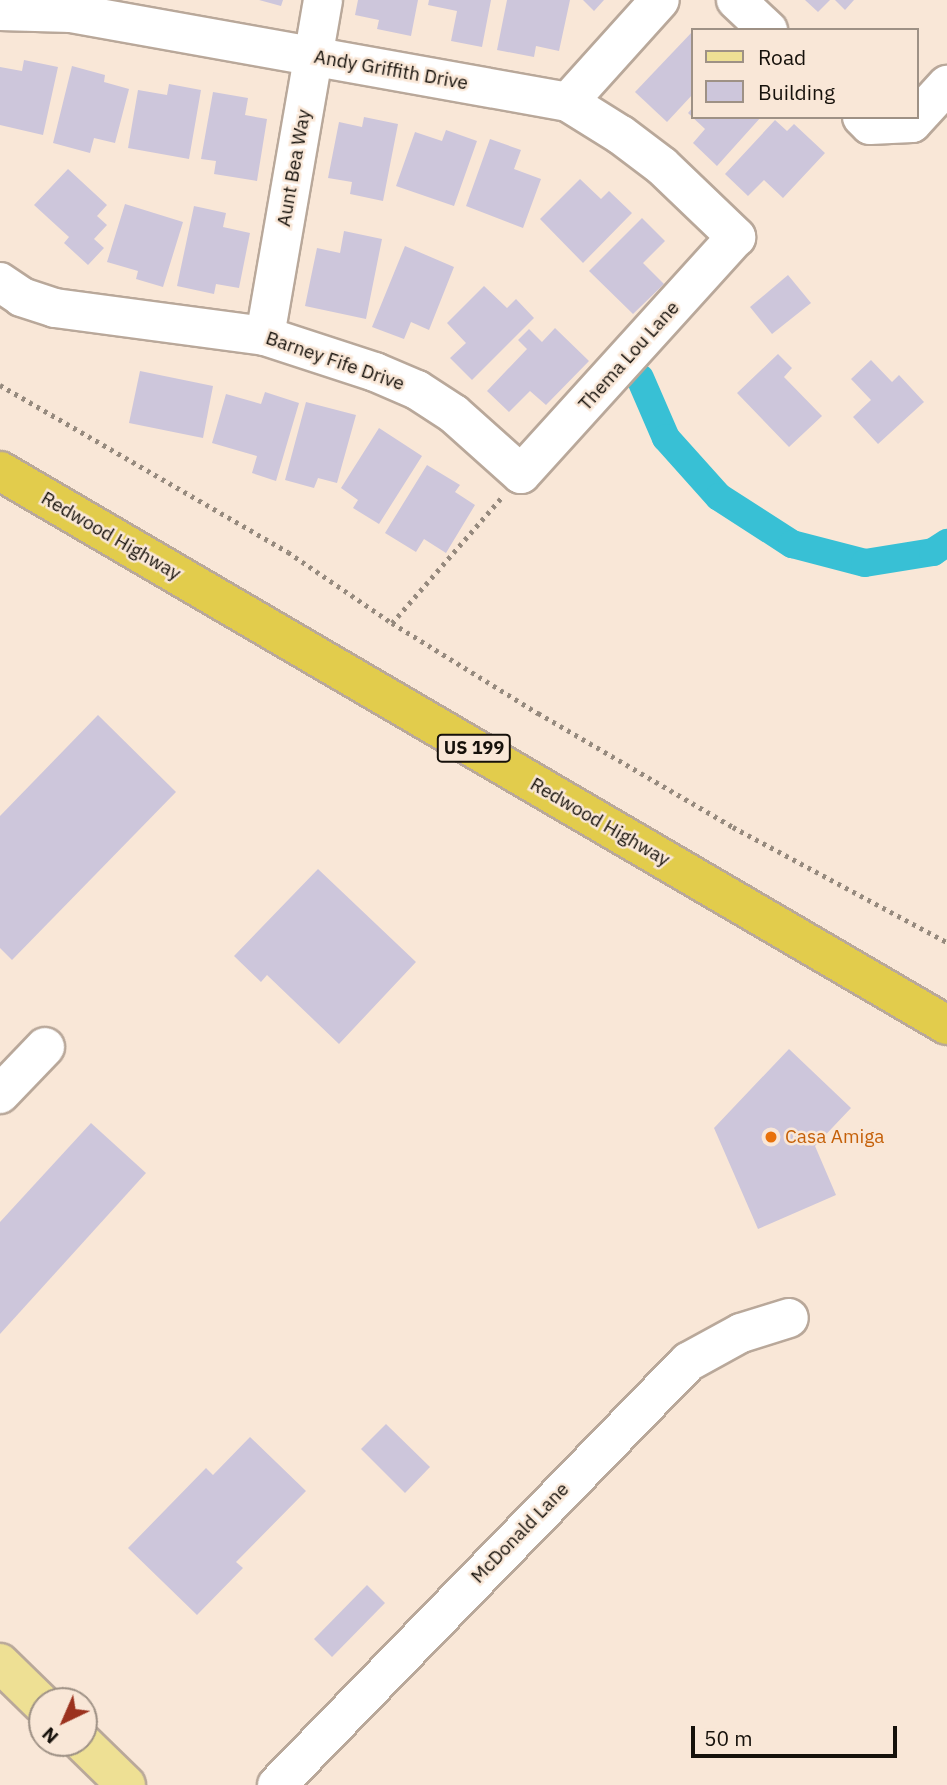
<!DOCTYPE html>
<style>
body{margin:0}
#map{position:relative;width:947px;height:1785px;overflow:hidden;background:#f9e7d7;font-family:"IBM Plex Sans",sans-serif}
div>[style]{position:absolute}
.canal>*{height:28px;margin:-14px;padding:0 14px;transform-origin:14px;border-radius:14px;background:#38c0d5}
.building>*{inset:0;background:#cdc6db}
.path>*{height:4.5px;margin-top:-2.25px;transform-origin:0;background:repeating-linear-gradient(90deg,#968a7e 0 3.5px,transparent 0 8.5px)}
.roads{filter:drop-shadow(2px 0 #b9a89a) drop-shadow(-2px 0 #b9a89a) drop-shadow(0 2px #b9a89a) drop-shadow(0 -2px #b9a89a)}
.minor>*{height:38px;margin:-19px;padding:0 19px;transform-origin:19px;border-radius:19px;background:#fff}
.major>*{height:38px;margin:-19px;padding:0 19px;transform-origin:19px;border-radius:19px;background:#eee094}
.highway>*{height:38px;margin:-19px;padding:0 19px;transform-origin:19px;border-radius:19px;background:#e2cc4c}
.dots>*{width:19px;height:19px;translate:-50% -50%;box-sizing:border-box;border:4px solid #f9e7d7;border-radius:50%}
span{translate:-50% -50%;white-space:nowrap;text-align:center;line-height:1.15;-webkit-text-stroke:5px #f9e7d7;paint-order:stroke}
.shield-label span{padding:2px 5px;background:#f9e7d7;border:2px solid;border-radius:5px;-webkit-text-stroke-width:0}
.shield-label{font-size:18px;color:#16110b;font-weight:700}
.street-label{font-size:19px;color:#16110b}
.food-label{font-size:19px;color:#c56008}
.left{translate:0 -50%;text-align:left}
.legend{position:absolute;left:691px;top:28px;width:228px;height:91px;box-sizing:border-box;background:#f9e7d7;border:2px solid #9e9185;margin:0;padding:9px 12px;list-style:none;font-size:21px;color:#16110b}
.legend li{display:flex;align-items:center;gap:14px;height:35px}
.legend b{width:35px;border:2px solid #9e9185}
.north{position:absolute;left:28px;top:1687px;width:70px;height:70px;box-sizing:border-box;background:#f9e7d7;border:2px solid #9e9185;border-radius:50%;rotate:224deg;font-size:19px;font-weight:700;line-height:28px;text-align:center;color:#16110b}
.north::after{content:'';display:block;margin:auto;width:24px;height:32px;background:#9b321e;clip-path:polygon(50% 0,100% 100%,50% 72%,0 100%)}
.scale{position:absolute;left:691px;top:1726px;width:206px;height:32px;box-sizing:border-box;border:4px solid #16110b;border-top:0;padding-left:9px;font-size:21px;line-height:24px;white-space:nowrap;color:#16110b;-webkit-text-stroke:5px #f9e7d7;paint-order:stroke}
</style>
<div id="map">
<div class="canal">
<div style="left:640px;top:378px;width:65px;rotate:66.6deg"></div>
<div style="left:666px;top:438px;width:79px;rotate:48.1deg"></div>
<div style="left:719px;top:497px;width:87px;rotate:32.8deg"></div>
<div style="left:792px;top:544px;width:75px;rotate:14.6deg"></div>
<div style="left:865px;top:563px;width:69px;rotate:-9.2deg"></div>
<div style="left:933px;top:552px;width:17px;rotate:-33deg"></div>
</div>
<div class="building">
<div style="clip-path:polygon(259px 0,283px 0,281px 6px)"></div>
<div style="clip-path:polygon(358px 0,418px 0,411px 36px,377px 29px,379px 20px,355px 15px)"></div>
<div style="clip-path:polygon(429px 0,491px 0,482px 47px,451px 41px,457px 11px,428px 5px)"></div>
<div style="clip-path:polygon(507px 0,570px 0,559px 51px,536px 46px,534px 57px,497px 50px)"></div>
<div style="clip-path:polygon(583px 0,604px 0,594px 11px)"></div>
<div style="clip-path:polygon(805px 0,830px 0,818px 12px)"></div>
<div style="clip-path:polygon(835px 0,854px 0,845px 10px)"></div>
<div style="clip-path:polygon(693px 31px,693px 94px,667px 122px,635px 92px)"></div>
<div style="clip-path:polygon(24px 60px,58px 67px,43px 135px,0 125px,0 67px,22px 71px)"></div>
<div style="clip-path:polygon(72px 66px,105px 75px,104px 82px,129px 89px,115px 143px,94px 138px,90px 153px,53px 143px)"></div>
<div style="clip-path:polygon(169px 84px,201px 90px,189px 159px,128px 148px,138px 90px,167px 95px)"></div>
<div style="clip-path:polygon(213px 92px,248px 98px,245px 115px,267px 119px,257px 181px,214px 174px,216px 161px,201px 159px)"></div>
<div style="clip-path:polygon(693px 107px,693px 117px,761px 117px,717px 166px,693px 143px,705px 129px,688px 113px)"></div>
<div style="clip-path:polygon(364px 117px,398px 124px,383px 201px,350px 194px,352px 182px,328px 178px,339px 122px,362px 127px)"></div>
<div style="clip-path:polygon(775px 120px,787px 131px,794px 124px,825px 153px,783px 198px,764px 180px,748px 196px,725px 174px)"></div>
<div style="clip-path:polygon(446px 130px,477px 141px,454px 206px,396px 186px,415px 132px,442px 141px)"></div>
<div style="clip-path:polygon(490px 139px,521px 150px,514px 169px,541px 179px,523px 228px,466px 206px)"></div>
<div style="clip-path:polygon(68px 169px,107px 205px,97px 216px,107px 225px,94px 239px,104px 248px,88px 265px,64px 243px,69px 237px,34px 205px)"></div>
<div style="clip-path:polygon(580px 179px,601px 199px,609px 191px,632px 213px,583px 263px,540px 219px)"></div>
<div style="clip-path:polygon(125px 204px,183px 222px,163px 287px,136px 279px,138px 271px,107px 262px)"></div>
<div style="clip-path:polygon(194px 206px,226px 213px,223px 227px,250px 233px,239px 288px,216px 284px,214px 294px,177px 286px)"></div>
<div style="clip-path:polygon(642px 218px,665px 241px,643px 263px,664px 284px,633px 314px,589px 271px)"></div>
<div style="clip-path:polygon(344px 231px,382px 239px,366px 319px,305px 306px,317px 248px,340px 253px)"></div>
<div style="clip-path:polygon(405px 246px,454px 267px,429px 330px,411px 322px,404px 339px,372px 327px)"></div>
<div style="clip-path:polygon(788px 275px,811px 303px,772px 334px,750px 307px)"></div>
<div style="clip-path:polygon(484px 286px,507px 308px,516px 299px,534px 318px,472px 380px,450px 358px,466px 343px,447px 323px)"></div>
<div style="clip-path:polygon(555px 328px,589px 361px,546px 405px,530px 391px,509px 412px,487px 391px,527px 349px,518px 340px,529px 329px,542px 342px)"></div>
<div style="clip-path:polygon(778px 354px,792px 368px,784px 377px,822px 416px,789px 447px,737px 393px)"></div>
<div style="clip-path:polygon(871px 360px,892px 382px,899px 375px,924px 402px,878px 444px,853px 417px,871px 400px,851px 379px)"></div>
<div style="clip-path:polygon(140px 371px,213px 386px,203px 438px,129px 423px)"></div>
<div style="clip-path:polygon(265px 392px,299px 403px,276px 481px,252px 473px,257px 456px,212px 443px,226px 394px,261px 404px)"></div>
<div style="clip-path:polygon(306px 402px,356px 415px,337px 483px,318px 478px,314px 488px,285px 480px)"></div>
<div style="clip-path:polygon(379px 428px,422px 456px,379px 524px,353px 508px,358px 500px,341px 488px)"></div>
<div style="clip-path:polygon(427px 465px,460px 485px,455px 492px,475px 505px,446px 553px,424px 539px,416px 552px,385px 533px)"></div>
<div style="clip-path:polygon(98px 715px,176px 792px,12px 960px,0 948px,0 816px)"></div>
<div style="clip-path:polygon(318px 869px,416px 962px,339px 1044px,267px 975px,261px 982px,234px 956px)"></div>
<div style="clip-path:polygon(789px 1049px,851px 1108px,815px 1146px,836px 1195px,758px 1229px,714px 1128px)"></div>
<div style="clip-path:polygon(91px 1123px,146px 1173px,0 1334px,0 1222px)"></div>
<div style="clip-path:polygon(386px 1424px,430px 1467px,405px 1493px,361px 1449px)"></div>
<div style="clip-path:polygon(250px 1437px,306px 1491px,236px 1562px,243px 1568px,197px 1615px,128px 1548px,206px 1468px,213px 1475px)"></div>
<div style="clip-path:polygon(367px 1585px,385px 1603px,332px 1657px,314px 1639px)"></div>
</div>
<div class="path">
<div style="left:0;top:385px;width:333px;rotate:30.1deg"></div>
<div style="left:288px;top:552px;width:126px;rotate:34.3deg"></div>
<div style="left:392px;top:623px;width:172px;rotate:31.7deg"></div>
<div style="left:538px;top:713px;width:226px;rotate:30.3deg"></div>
<div style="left:733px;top:827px;width:243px;rotate:28.3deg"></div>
<div style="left:392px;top:623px;width:167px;rotate:-48.9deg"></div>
</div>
<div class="roads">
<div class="minor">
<div style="left:736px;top:0;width:44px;rotate:43.2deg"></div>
<div style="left:0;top:11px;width:71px;rotate:1.6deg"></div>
<div style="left:71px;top:13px;width:505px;rotate:10.15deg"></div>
<div style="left:568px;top:102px;width:62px;rotate:31.9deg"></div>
<div style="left:621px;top:135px;width:51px;rotate:37.1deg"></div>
<div style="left:662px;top:166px;width:103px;rotate:43.8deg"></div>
<div style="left:736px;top:237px;width:320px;rotate:132.2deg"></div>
<div style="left:521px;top:474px;width:90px;rotate:-138.2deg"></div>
<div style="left:454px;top:414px;width:44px;rotate:-147deg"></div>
<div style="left:417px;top:390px;width:46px;rotate:-156.8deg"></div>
<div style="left:375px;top:372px;width:116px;rotate:-161.9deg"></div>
<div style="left:265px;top:336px;width:212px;rotate:-172.4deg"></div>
<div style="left:55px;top:308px;width:35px;rotate:-162deg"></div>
<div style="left:22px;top:297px;width:27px;rotate:-146deg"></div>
<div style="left:568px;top:102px;width:137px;rotate:-48deg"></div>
<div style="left:862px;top:117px;width:11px;rotate:45deg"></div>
<div style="left:870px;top:125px;width:42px;rotate:-2.7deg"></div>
<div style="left:912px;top:123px;width:52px;rotate:-47.4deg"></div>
<div style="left:265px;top:336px;width:341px;rotate:-80.2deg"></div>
<div style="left:0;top:1094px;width:65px;rotate:-46.2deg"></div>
<div style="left:277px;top:1785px;width:590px;rotate:-45.82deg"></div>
<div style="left:688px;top:1362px;width:60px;rotate:-28.7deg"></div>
<div style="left:741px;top:1333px;width:50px;rotate:-17.4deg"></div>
</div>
<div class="major">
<div style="left:0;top:1663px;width:59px;rotate:44.3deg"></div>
<div style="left:83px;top:1743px;width:60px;rotate:44.3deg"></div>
</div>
<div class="highway">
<div style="left:0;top:471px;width:1097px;rotate:30.33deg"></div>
</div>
</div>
<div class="dots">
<div style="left:771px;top:1137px;background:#e8710a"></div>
</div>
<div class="shield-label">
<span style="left:474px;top:748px">US 199</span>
</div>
<div class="street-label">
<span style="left:391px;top:70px;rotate:10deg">Andy Griffith Drive</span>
<span style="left:294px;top:168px;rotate:-80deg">Aunt Bea Way</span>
<span style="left:629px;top:356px;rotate:-48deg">Thema Lou Lane</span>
<span style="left:335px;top:361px;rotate:19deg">Barney Fife Drive</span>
<span style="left:111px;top:536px;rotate:30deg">Redwood Highway</span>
<span style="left:600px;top:822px;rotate:30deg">Redwood Highway</span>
<span style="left:520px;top:1533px;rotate:-46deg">McDonald Lane</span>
</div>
<div class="food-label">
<span class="left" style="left:785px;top:1137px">Casa Amiga</span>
</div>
<ul class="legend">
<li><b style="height:9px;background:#eee094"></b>Road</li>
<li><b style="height:19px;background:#cdc6db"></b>Building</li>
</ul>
<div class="north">N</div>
<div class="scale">50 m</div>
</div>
